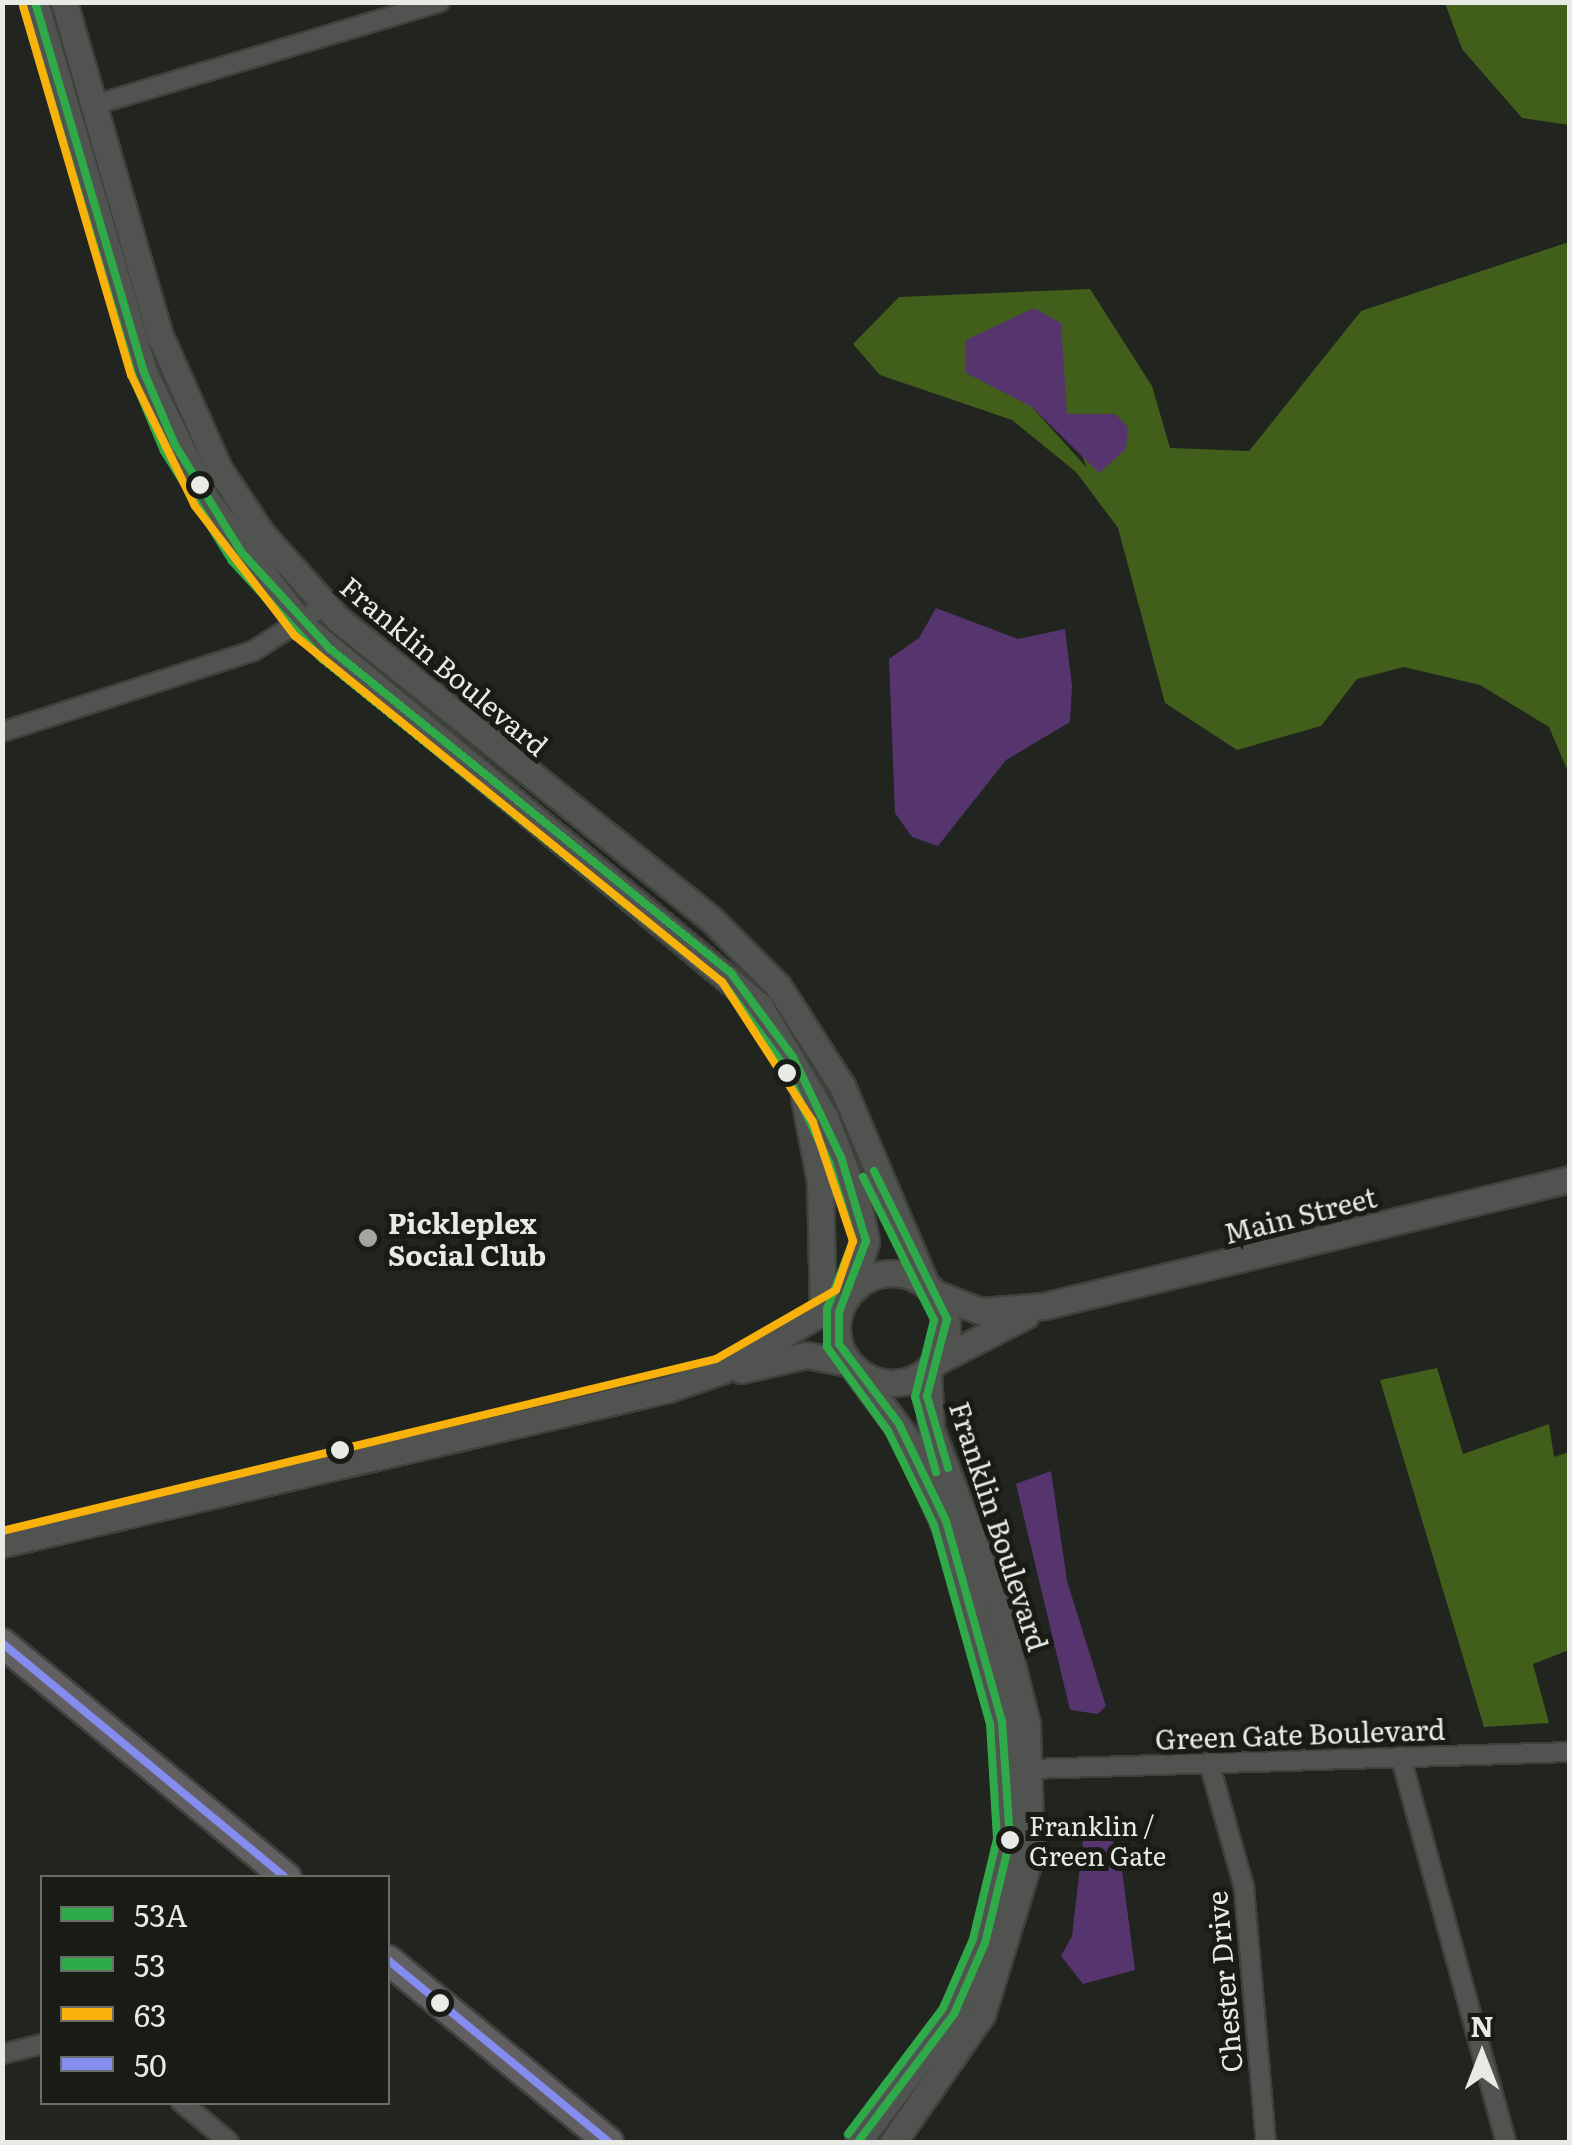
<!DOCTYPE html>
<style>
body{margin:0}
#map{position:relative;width:1572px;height:2145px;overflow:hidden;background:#21241f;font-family:Literata,serif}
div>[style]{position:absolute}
.forest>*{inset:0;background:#415e1b}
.water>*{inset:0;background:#56356f}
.roads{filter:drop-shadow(2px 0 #3f413d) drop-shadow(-2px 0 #3f413d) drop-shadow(0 2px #3f413d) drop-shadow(0 -2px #3f413d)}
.street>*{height:18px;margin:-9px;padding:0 9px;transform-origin:9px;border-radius:9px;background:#515350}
.secondary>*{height:25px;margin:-12.5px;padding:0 12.5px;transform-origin:12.5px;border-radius:12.5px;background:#515350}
.secondary>.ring{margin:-12.5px;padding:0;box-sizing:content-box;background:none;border:25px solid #515350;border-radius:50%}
.primary>*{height:28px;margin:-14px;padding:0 14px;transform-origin:14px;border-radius:14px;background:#615f62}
.bus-1>*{height:8px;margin:-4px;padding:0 4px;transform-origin:4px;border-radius:4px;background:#2eab48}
.bus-2>*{height:8px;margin:-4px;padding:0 4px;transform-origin:4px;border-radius:4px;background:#2eab48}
.bus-3>*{height:8px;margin:-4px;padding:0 4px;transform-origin:4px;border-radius:4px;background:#f9b10b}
.bus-4>*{height:8px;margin:-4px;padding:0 4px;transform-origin:4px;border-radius:4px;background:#858cef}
.dots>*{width:28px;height:28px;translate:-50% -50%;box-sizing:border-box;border:5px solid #181c15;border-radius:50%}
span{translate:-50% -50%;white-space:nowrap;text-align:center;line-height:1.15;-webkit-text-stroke:10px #181c15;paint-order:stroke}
.bus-label{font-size:26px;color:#e8eae5}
.left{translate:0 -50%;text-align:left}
.street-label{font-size:28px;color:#e8eae5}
.poi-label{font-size:28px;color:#e8eae5;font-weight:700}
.frame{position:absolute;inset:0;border:5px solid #e8eae5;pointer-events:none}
.legend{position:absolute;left:40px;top:1875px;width:350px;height:230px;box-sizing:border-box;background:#181c15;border:2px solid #6b6e68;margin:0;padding:12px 18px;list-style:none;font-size:30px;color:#e8eae5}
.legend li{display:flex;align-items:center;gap:20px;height:50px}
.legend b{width:50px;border:2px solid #6b6e68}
.north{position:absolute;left:1432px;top:2005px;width:100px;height:100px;-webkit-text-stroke:8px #181c15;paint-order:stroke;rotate:0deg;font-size:28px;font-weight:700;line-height:40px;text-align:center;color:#e8eae5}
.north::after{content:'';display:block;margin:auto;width:35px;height:45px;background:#e8eae5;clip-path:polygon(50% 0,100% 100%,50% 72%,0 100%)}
</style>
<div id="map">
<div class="forest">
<div style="clip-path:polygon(1445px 3px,1569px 3px,1569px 125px,1522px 118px,1462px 49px)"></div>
<div style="clip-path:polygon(evenodd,1569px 242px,1569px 774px,1549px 727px,1480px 685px,1404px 667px,1357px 679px,1321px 726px,1237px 750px,1165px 703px,1118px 528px,1076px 472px,1012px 420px,880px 375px,853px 344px,899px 297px,1090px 289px,1152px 386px,1170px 448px,1249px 451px,1361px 311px,1569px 242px,1061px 324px,1059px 397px,1087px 468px,1032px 407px,1061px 324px)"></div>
<div style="clip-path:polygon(1437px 1368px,1463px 1454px,1549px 1424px,1554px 1457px,1569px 1452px,1569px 1650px,1533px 1664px,1549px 1723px,1484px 1727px,1380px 1380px)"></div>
</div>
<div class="water">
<div style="clip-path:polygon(1034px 308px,1061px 323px,1067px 414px,1115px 414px,1128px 427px,1126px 449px,1099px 473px,1032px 407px,966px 373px,966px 340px)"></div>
<div style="clip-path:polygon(936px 608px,1018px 639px,1065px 629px,1072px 686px,1070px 722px,1006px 760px,938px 846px,912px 837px,895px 813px,889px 659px,919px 638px)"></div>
<div style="clip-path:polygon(1051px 1471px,1067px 1581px,1106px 1706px,1098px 1714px,1070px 1710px,1016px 1484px)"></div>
<div style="clip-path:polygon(1086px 1815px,1099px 1818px,1120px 1854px,1135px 1970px,1083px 1984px,1061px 1956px,1072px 1936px)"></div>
</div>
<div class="roads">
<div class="street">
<div style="left:94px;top:105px;width:361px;rotate:-16.6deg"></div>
<div style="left:2px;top:732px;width:264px;rotate:-17.9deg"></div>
<div style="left:253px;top:651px;width:84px;rotate:-32.4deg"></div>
<div style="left:1401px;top:1758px;width:398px;rotate:74.7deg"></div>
<div style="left:1209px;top:1762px;width:130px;rotate:74.4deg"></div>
<div style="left:1244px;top:1887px;width:256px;rotate:85.1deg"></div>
<div style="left:1032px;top:1769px;width:538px;rotate:-1.81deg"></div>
<div style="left:2px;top:2054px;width:41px;rotate:-14deg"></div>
<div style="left:181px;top:2102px;width:62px;rotate:39.8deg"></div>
</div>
<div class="secondary">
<div style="left:35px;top:2px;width:384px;rotate:73.6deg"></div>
<div style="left:143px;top:370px;width:144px;rotate:64deg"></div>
<div style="left:206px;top:499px;width:160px;rotate:52.6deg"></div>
<div style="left:303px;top:626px;width:593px;rotate:39.73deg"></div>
<div style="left:759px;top:1005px;width:130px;rotate:59.5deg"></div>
<div style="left:825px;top:1117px;width:92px;rotate:69deg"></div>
<div style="left:858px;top:1203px;width:39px;rotate:78deg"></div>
<div style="left:866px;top:1241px;width:51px;rotate:105.9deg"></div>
<div style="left:64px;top:2px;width:348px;rotate:74deg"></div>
<div style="left:160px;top:336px;width:145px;rotate:66.1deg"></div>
<div style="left:219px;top:469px;width:77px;rotate:56.7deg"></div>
<div style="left:261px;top:533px;width:115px;rotate:48.2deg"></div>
<div style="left:338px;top:619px;width:477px;rotate:38.8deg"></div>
<div style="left:710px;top:918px;width:96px;rotate:45deg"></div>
<div style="left:778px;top:986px;width:119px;rotate:57.4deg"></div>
<div style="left:842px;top:1086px;width:216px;rotate:67.1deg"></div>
<div style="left:804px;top:1098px;width:85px;rotate:79.1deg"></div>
<div style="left:820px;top:1181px;width:131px;rotate:88.7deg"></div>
<div class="ring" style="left:837px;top:1273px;width:85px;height:85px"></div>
<div style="left:934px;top:1293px;width:49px;rotate:21.4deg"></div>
<div style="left:980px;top:1311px;width:64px;rotate:-4.5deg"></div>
<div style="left:1044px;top:1306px;width:541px;rotate:-13.57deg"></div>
<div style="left:937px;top:1361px;width:100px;rotate:-27.3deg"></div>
<div style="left:741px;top:1370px;width:67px;rotate:-13deg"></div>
<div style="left:806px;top:1355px;width:43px;rotate:10.8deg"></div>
<div style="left:856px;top:1370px;width:89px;rotate:53.6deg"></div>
<div style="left:909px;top:1442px;width:131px;rotate:67.1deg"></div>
<div style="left:960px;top:1563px;width:164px;rotate:75.2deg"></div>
<div style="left:1002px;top:1722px;width:118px;rotate:86.1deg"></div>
<div style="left:1010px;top:1840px;width:106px;rotate:103.6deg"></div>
<div style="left:985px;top:1943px;width:77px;rotate:113.6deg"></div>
<div style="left:954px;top:2014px;width:160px;rotate:126.9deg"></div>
<div style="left:2px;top:1544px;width:684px;rotate:-13.1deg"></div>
<div style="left:668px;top:1389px;width:56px;rotate:-18.8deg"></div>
<div style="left:721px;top:1371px;width:145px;rotate:-30.3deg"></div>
<div style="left:893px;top:2142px;width:156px;rotate:-55.2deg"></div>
<div style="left:982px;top:2014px;width:167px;rotate:-73deg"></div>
<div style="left:1031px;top:1854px;width:130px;rotate:-91.8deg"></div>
<div style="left:1027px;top:1724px;width:127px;rotate:-104.1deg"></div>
<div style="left:996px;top:1601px;width:184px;rotate:-110.7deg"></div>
<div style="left:931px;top:1429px;width:59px;rotate:-92.9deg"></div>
</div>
<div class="primary">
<div style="left:2px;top:1643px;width:369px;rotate:39.5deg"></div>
<div style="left:388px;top:1960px;width:286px;rotate:39.5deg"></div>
</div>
</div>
<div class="bus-1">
<div style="left:35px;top:2px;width:384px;rotate:73.6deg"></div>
<div style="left:143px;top:370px;width:82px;rotate:66.9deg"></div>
<div style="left:175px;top:445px;width:127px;rotate:58.2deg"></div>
<div style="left:242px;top:553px;width:129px;rotate:47.5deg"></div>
<div style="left:329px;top:648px;width:517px;rotate:38.95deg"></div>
<div style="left:731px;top:973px;width:104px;rotate:53.6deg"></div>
<div style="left:793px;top:1057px;width:111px;rotate:64.4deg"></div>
<div style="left:841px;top:1157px;width:88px;rotate:73.4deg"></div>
<div style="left:866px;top:1241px;width:76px;rotate:110.8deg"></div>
<div style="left:839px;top:1312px;width:32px;rotate:90deg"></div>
<div style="left:839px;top:1344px;width:100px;rotate:53.1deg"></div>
<div style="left:899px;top:1424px;width:108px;rotate:64.1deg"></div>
<div style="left:946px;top:1521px;width:209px;rotate:74.4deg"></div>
<div style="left:1002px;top:1722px;width:118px;rotate:86.1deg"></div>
<div style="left:1010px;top:1840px;width:106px;rotate:103.6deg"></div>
<div style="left:985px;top:1943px;width:77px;rotate:113.6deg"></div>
<div style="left:954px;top:2014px;width:160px;rotate:126.9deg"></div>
<div style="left:874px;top:1171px;width:165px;rotate:63.7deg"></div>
<div style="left:947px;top:1319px;width:80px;rotate:104.6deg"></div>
<div style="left:927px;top:1396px;width:75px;rotate:73.7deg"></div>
</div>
<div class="bus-2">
<div style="left:23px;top:6px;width:385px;rotate:73.5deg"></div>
<div style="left:132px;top:375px;width:82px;rotate:67.2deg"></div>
<div style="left:164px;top:451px;width:129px;rotate:58.3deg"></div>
<div style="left:232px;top:561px;width:132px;rotate:47.5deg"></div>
<div style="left:321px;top:658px;width:516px;rotate:38.94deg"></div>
<div style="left:722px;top:982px;width:101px;rotate:53.5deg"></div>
<div style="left:782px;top:1063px;width:110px;rotate:64.6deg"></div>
<div style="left:829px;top:1162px;width:83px;rotate:73.1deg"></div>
<div style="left:853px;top:1241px;width:73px;rotate:110.9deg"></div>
<div style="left:827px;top:1309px;width:38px;rotate:90deg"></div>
<div style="left:827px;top:1347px;width:104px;rotate:54deg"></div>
<div style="left:888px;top:1431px;width:105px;rotate:63.9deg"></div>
<div style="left:934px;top:1525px;width:207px;rotate:74.3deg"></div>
<div style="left:990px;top:1724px;width:115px;rotate:86.5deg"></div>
<div style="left:997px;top:1839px;width:103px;rotate:103.5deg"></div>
<div style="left:973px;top:1939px;width:75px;rotate:113.5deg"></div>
<div style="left:943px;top:2008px;width:158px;rotate:127deg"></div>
<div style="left:863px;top:1177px;width:160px;rotate:63.6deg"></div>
<div style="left:934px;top:1320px;width:79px;rotate:103.9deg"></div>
<div style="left:915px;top:1397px;width:78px;rotate:74.4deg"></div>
</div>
<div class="bus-3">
<div style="left:2px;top:1531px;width:734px;rotate:-13.54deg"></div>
<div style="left:716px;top:1359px;width:138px;rotate:-29.9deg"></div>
<div style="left:836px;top:1290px;width:52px;rotate:-70.9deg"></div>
<div style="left:853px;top:1241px;width:126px;rotate:-108.6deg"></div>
<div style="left:813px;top:1122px;width:167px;rotate:-123deg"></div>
<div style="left:722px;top:982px;width:550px;rotate:-140.98deg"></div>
<div style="left:295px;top:636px;width:164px;rotate:-127.6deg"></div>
<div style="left:195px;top:506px;width:146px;rotate:-116deg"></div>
<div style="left:131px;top:375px;width:384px;rotate:-106.3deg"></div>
</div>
<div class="bus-4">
<div style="left:2px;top:1643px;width:369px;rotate:39.6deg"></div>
<div style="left:388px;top:1960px;width:286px;rotate:39.5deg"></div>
</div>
<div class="dots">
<div style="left:200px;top:485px;background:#e8eae5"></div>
<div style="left:787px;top:1073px;background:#e8eae5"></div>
<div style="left:368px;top:1238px;background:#a2a5a0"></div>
<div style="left:340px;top:1450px;background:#e8eae5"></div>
<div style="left:1010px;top:1840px;background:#e8eae5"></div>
<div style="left:440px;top:2003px;background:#e8eae5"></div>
</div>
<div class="bus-label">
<span class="left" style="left:1029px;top:1840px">Franklin /<br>Green Gate</span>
</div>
<div class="street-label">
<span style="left:445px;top:665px;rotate:40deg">Franklin Boulevard</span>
<span style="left:1300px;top:1214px;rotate:-14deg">Main Street</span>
<span style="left:1000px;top:1526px;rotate:72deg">Franklin Boulevard</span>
<span style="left:1300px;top:1733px;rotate:-2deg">Green Gate Boulevard</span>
<span style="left:1223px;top:1982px;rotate:-95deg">Chester Drive</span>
</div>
<div class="poi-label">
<span class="left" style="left:388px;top:1238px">Pickleplex<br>Social Club</span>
</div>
<div class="frame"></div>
<ul class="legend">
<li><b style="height:12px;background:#2eab48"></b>53A</li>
<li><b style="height:12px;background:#2eab48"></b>53</li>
<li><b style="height:12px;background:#f9b10b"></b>63</li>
<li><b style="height:12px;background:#858cef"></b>50</li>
</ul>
<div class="north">N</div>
</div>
